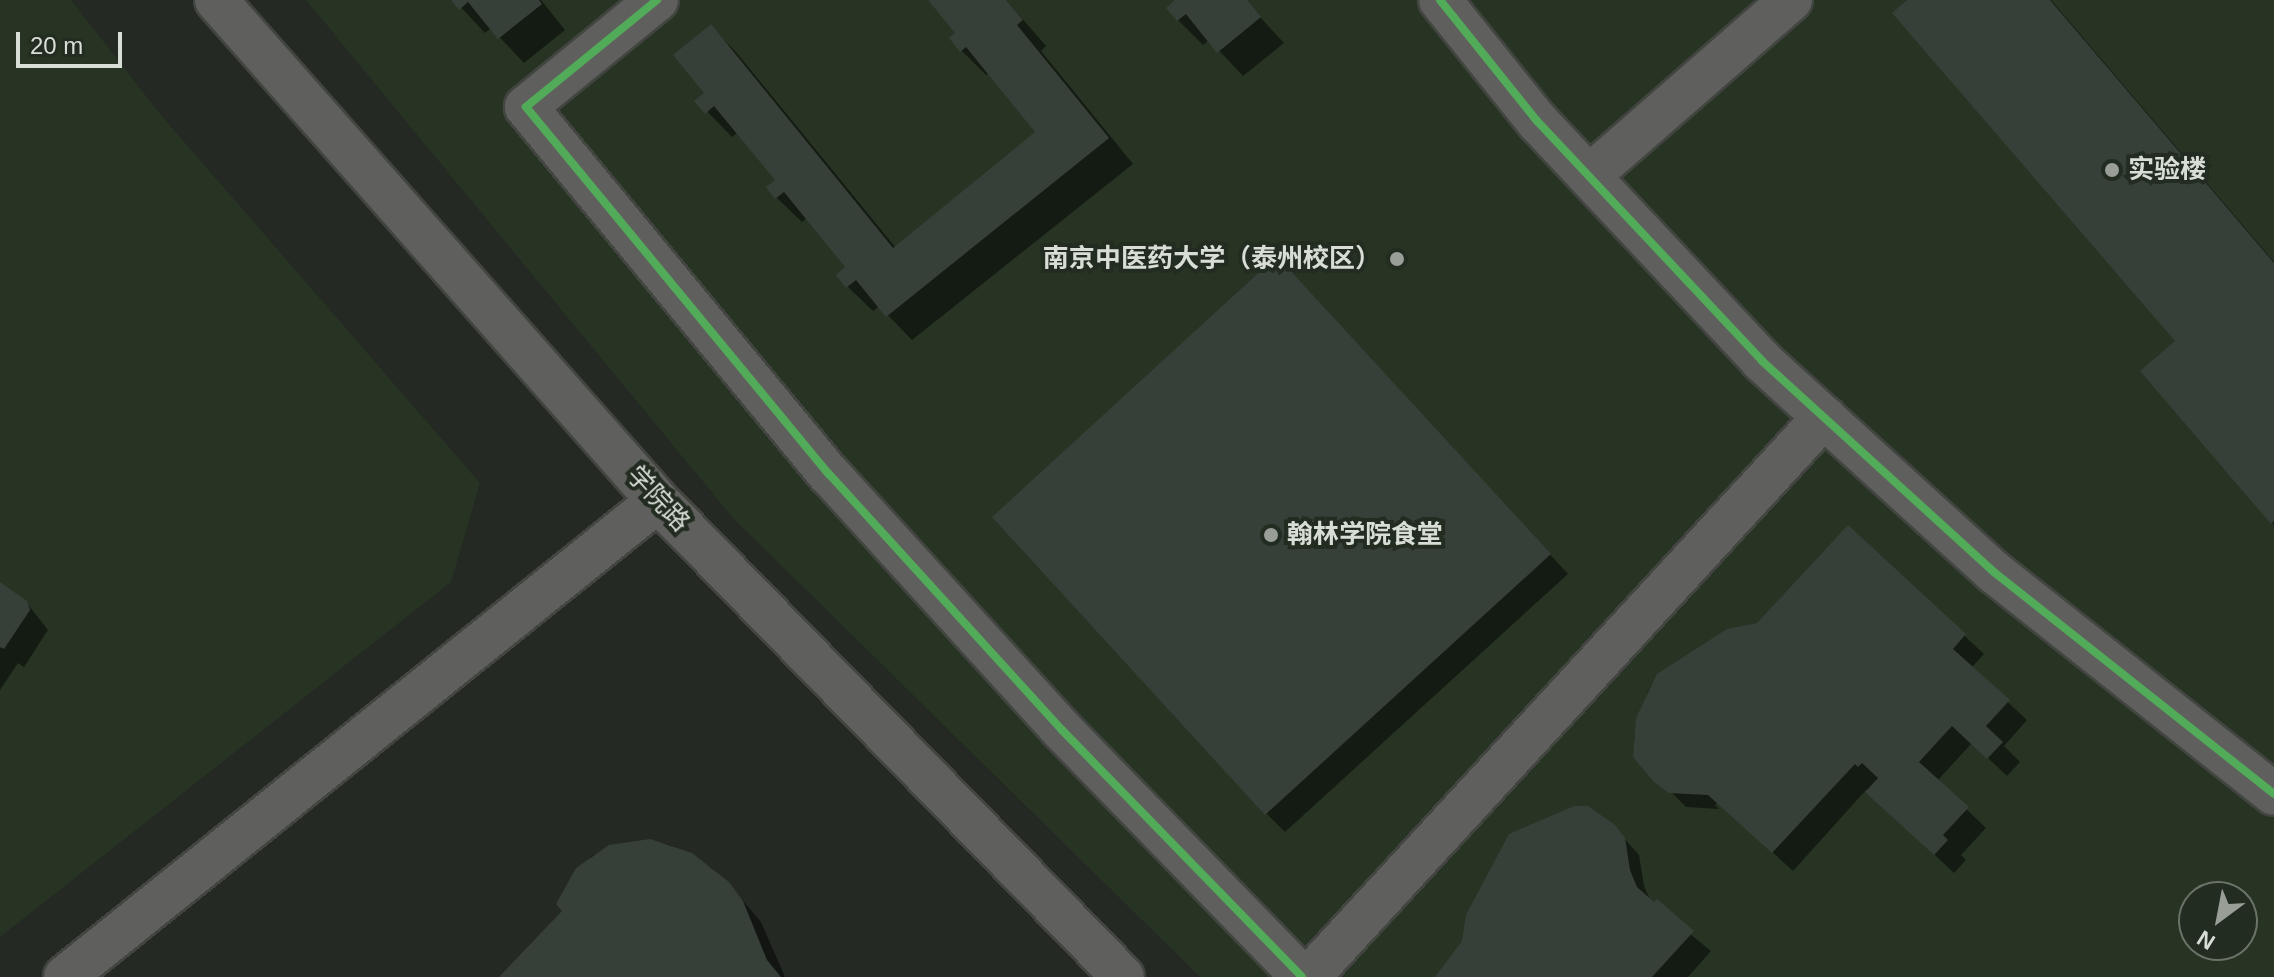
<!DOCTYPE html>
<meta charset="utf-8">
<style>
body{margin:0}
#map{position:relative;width:2274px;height:977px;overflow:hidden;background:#242923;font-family:Helvetica,"Noto Sans SC",sans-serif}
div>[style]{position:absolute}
.built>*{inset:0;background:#273323}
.shadow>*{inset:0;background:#0007}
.building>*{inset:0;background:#364039}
.roads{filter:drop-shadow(2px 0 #424540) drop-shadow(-2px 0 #424540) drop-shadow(0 2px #424540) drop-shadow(0 -2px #424540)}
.minor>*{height:42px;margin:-21px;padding:0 21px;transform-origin:21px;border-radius:21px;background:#5f605d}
.cycleway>*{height:8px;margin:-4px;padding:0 4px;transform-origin:4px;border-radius:4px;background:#51ab58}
.dots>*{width:22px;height:22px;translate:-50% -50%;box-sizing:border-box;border:4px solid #232c20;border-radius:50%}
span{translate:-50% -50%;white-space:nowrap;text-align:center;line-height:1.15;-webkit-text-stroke:8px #232c20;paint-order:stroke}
.poi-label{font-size:26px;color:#d8ded6;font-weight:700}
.left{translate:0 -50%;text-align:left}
.right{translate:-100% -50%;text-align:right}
.street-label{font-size:26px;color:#d8ded6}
.north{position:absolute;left:2178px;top:881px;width:80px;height:80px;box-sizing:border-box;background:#232c20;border:2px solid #6b7369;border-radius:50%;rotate:212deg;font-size:22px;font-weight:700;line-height:32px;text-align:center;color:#d8ded6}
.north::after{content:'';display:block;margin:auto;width:28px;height:36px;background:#999f97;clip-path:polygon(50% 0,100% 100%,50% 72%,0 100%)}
.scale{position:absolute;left:16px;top:32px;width:106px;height:36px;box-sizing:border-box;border:4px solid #d8ded6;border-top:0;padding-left:10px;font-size:24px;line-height:28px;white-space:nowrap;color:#d8ded6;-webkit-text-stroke:6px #232c20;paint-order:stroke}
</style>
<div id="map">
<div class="built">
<div style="clip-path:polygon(0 0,71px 0,160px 114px,480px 483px,451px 582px,0 937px)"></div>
<div style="clip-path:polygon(evenodd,306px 0,2274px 0,2274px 977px,1200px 977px,733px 518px,306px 0,2194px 897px,2242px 897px,2242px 945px,2194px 945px,2194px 897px)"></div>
</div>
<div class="shadow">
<div style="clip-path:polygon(454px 0,541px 0,565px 30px,524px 63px,491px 28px,485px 33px)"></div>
<div style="clip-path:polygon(930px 0,1006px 0,1046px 46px,1041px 51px,1133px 164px,912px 340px,879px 306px,873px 311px,848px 287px,838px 275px,848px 267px,808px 217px,802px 222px,777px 198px,777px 181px,738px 132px,732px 137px,697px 101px,707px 94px,711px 27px,736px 52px,896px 248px,1038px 133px,989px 73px,986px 75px,962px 51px,957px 34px)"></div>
<div style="clip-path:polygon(1176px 0,1244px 0,1284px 43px,1243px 76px,1209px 40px,1203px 45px,1178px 20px,1168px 8px)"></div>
<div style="clip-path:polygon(1910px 0,2051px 0,2274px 262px,2274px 525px,2143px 372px,2178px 341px)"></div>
<div style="clip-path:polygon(1296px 277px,1568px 574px,1285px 832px,1266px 813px)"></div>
<div style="clip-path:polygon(1848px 528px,1984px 654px,1971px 668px,2027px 720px,2004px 746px,2020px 762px,2007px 776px,1972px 743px,1937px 781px,1986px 828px,1961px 855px,1966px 860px,1954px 873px,1866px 790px,1793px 871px,1718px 802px,1715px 805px,1719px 809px,1686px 807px,1635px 756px,1634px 739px,1648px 692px,1658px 676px,1756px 625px)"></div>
<div style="clip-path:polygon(0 584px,26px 602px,48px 630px,24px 667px,18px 663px,0 690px)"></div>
<div style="clip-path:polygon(1613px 826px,1639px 855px,1644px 886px,1651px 902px,1711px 951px,1688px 977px,1438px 977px)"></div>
<div style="clip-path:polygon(650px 841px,670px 845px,711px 867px,731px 887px,761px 922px,785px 977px,502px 977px,565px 911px,558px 904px,566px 886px,592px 856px,610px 847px)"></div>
</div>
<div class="building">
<div style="clip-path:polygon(451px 0,539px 0,542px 4px,498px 39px,468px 2px,459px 10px)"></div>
<div style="clip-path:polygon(928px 0,1006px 0,1023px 20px,1017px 25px,1109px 138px,886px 317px,856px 280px,846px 288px,836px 275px,845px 267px,784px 192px,775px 199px,766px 187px,775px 180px,714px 106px,705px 114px,694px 101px,704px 93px,673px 55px,711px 24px,893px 248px,1035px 132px,966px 47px,960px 52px,949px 38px,955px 33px)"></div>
<div style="clip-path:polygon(1175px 0,1247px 0,1261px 17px,1217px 53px,1186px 14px,1177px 21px,1166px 8px)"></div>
<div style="clip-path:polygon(1907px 0,2050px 0,2274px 263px,2274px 521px,2271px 524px,2140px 371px,2175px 341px,1892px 13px)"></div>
<div style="clip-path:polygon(1277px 256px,1551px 554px,1265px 815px,992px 517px)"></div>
<div style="clip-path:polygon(1848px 525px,1966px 634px,1953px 649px,2010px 700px,1986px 726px,2003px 742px,1987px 759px,1952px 726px,1919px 762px,1969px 807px,1943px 835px,1948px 840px,1934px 855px,1865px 792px,1878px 778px,1862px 763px,1858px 767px,1855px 764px,1772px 853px,1708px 795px,1669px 793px,1654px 782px,1633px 757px,1636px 718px,1657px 674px,1727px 629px,1757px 623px)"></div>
<div style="clip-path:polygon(0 582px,27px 601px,30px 610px,4px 649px,0 647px)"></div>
<div style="clip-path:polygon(1574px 806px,1588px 806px,1615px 825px,1625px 838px,1630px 870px,1637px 887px,1654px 902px,1657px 899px,1694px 931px,1652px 977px,1435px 977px,1462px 941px,1466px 915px,1509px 834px)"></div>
<div style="clip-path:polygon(650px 839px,692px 853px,729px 882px,743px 901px,767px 960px,781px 977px,499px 977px,562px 911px,556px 904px,576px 868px,609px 845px)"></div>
</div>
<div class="roads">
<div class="minor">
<div style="left:216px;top:0;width:668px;rotate:48.58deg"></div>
<div style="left:658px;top:501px;width:665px;rotate:45.67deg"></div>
<div style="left:657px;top:0;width:169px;rotate:140.8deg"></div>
<div style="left:526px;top:107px;width:476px;rotate:50.5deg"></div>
<div style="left:829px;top:474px;width:346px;rotate:47.7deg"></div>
<div style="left:1062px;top:730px;width:344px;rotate:45.8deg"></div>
<div style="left:1440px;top:0;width:155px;rotate:51.3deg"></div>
<div style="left:1537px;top:121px;width:329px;rotate:46.8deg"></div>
<div style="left:1762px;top:361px;width:314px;rotate:42.3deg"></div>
<div style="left:1994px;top:572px;width:357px;rotate:38.4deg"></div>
<div style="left:1589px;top:176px;width:268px;rotate:-41.1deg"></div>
<div style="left:65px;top:977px;width:760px;rotate:-38.75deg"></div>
<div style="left:1309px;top:977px;width:761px;rotate:-47.4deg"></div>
</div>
</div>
<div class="cycleway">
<div style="left:657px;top:0;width:169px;rotate:140.8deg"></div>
<div style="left:526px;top:107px;width:476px;rotate:50.5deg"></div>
<div style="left:829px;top:474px;width:346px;rotate:47.7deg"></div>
<div style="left:1062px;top:730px;width:344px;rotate:45.8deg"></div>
<div style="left:1440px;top:0;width:155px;rotate:51.3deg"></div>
<div style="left:1537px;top:121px;width:329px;rotate:46.8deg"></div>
<div style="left:1762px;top:361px;width:314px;rotate:42.3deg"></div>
<div style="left:1994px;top:572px;width:357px;rotate:38.4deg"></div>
</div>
<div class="dots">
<div style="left:2112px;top:170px;background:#999f97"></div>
<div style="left:1397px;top:259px;background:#999f97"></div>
<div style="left:1271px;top:535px;background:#999f97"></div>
</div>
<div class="poi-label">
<span class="left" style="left:2128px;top:170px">实验楼</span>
<span class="right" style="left:1381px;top:259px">南京中医药大学（泰州校区）</span>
<span class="left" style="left:1287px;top:535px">翰林学院食堂</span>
</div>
<div class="street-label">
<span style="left:658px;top:499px;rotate:47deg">学院路</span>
</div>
<div class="north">N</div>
<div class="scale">20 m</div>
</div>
